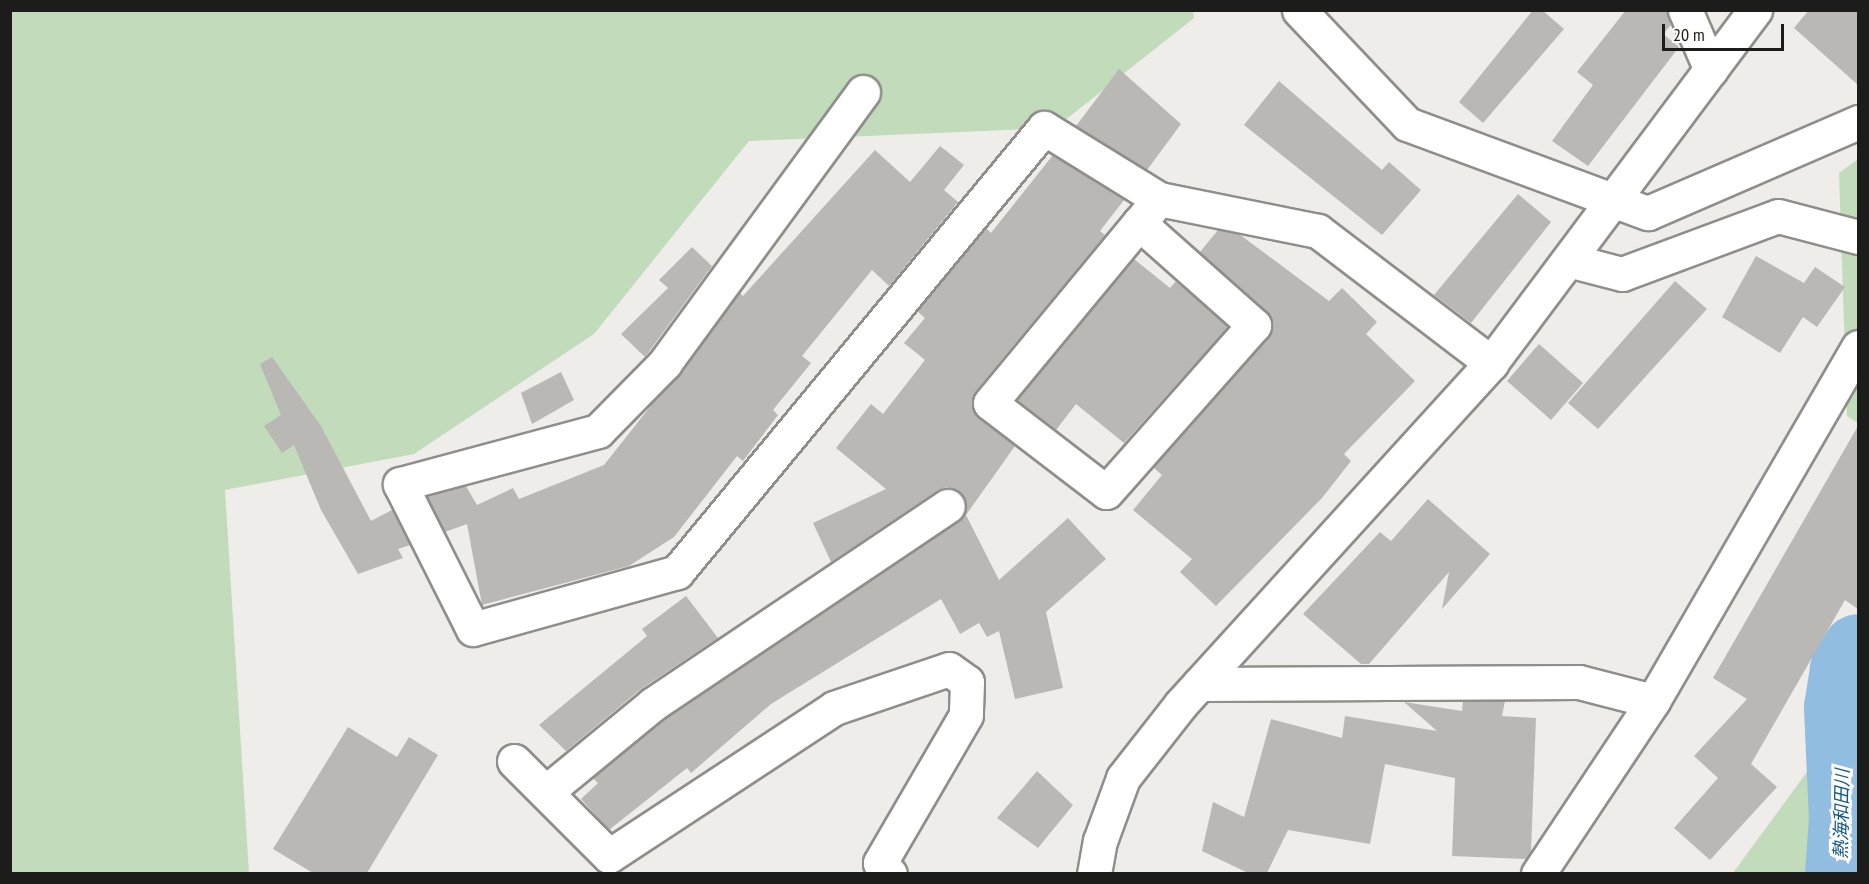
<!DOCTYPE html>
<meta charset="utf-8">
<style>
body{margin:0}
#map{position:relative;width:1869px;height:884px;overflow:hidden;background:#eeede9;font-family:"PT Sans Narrow","Noto Sans JP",sans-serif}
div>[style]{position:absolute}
.green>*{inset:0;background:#c2dbbb}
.river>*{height:72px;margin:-36px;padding:0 36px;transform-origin:36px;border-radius:36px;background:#91bde1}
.building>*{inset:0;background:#b9b8b5}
.roads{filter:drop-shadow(2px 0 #8f8e8a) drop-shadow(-2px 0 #8f8e8a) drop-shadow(0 2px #8f8e8a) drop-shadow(0 -2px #8f8e8a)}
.street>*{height:33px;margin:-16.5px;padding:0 16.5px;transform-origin:16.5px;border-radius:16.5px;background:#fff}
.secondary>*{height:33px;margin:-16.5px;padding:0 16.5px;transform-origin:16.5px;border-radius:16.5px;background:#fff}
span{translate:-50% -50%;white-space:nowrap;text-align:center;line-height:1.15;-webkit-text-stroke:6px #fcfbf7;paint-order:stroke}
.water-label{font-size:18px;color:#135a88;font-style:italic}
.frame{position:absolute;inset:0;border:12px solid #1c1c1a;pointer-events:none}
.scale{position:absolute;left:1662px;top:24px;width:122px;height:27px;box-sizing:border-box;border:3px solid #1c1c1a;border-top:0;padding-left:8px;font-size:18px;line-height:21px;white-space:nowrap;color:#1c1c1a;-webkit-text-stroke:4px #fcfbf7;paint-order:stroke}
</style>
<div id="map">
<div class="green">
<div style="clip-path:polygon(1193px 10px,1194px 18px,1055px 128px,749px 141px,594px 334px,414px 454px,225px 490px,249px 873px,11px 874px,10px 11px)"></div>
<div style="clip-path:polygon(1858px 159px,1858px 423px,1847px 416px,1839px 173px)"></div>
<div style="clip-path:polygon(1858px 702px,1858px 873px,1733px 873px)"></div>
</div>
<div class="river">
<div style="left:1841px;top:874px;width:55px;rotate:-85.8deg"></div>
<div style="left:1845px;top:819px;width:111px;rotate:-92.6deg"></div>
<div style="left:1840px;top:708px;width:39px;rotate:-81deg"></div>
<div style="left:1846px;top:669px;width:22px;rotate:-58deg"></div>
</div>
<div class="building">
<div style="clip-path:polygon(1533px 10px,1542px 10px,1564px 29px,1483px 123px,1459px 102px)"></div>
<div style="clip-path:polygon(1626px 10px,1667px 10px,1671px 25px,1663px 34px,1679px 47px,1588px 166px,1552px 141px,1593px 85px,1577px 72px)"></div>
<div style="clip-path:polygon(1809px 10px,1858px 10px,1858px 85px,1794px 28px)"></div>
<div style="clip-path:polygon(1119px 69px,1181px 124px,1147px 170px,1076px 126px)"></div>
<div style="clip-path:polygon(1279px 81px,1382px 170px,1389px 162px,1421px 190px,1382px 235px,1244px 125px)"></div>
<div style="clip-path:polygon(940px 146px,964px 165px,944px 190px,958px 202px,889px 286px,872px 270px,802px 356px,811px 363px,773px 410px,778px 415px,743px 461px,737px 456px,674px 537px,629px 566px,482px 605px,467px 524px,445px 532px,427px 496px,466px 486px,477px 505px,513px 488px,519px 499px,604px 465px,740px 293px,743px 296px,875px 150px,910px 182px)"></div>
<div style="clip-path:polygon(1053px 155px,1124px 200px,1100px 231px,1105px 235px,975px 392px,973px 410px,1015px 446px,966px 515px,999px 580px,1068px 518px,1106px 559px,1046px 612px,1063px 688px,1015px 699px,999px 631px,987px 637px,979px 623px,960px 634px,941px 599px,771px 704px,691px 773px,687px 768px,609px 830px,581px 799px,598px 783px,593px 778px,664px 719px,965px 515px,963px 495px,947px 487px,938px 490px,831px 562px,813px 523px,886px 489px,836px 448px,871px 404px,883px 414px,925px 360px,904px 343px,925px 318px,917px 311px,986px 228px,991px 233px)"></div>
<div style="clip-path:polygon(1518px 194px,1551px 222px,1471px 323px,1434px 295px)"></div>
<div style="clip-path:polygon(1218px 230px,1239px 234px,1329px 301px,1342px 288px,1377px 322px,1366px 334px,1415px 381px,1344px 454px,1351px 461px,1322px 498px,1216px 606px,1180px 572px,1192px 559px,1133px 510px,1162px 475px,1153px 467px,1272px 329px,1266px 311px,1200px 252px)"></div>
<div style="clip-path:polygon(692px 247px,712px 266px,645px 357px,621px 334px,668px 288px,659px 280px)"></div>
<div style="clip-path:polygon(1756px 256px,1804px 283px,1815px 267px,1845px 287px,1817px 327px,1803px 317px,1780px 353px,1722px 317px)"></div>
<div style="clip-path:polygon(1134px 259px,1170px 288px,1176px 281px,1228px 327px,1124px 443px,1076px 404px,1056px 430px,1017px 400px)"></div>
<div style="clip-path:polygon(1675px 281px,1707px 309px,1598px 429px,1568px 403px)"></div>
<div style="clip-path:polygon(1539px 344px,1583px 383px,1551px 420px,1507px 381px)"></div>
<div style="clip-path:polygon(272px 357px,321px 426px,371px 521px,392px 510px,410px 545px,398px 549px,403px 558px,358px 574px,321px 510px,294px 445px,282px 453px,264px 426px,281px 415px,260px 364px)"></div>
<div style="clip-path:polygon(561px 372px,574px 400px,532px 424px,521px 393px)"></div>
<div style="clip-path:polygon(1858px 426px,1858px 609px,1845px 600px,1751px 764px,1777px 787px,1710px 860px,1674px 828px,1718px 778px,1694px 756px,1747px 699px,1713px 678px)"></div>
<div style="clip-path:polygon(1428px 499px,1490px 554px,1442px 609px,1449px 572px,1369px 664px,1361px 664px,1303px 614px,1380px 532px,1391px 541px)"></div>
<div style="clip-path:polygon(686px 596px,718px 638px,641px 689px,566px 751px,539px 725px,647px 636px,642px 629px)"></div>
<div style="clip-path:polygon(1463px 701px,1505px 701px,1502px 716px,1536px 718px,1531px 851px,1526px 859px,1452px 856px,1455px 778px,1385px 764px,1370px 844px,1288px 830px,1267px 873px,1248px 873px,1202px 851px,1213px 802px,1244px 817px,1271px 719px,1342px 738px,1345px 716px,1437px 731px,1404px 702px,1462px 711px)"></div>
<div style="clip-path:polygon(348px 727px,397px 757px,409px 737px,438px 755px,367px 873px,313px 873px,273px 849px)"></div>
<div style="clip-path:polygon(1037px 771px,1073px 805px,1038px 848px,997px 818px)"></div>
</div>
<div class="roads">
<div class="street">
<div style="left:1299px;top:10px;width:157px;rotate:46.5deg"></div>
<div style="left:1407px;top:124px;width:257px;rotate:20.3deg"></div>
<div style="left:1648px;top:213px;width:229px;rotate:-23.4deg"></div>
<div style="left:1685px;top:10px;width:65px;rotate:66.6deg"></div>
<div style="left:863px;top:92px;width:336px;rotate:126.2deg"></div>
<div style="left:665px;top:363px;width:95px;rotate:134.6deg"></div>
<div style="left:598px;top:431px;width:205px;rotate:165deg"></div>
<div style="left:400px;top:484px;width:162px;rotate:63.3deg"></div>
<div style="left:473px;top:629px;width:212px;rotate:-15.6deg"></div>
<div style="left:677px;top:572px;width:576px;rotate:-50.42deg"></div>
<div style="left:1044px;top:128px;width:135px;rotate:31.7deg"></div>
<div style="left:1159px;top:199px;width:162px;rotate:11.4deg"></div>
<div style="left:1318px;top:231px;width:218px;rotate:37.3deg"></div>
<div style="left:1139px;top:223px;width:154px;rotate:41.6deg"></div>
<div style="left:1254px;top:325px;width:223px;rotate:131.5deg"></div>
<div style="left:1106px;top:492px;width:146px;rotate:-142.5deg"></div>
<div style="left:990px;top:403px;width:234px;rotate:-50.4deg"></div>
<div style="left:1139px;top:223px;width:31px;rotate:-50deg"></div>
<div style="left:1572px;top:261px;width:52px;rotate:14.6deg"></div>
<div style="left:1622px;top:274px;width:166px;rotate:-20.4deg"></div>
<div style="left:1778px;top:216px;width:83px;rotate:14.7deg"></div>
<div style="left:1199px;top:684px;width:380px;rotate:-0.3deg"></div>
<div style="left:1579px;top:682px;width:76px;rotate:14.4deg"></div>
<div style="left:514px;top:761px;width:134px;rotate:45deg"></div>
<div style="left:609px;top:856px;width:269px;rotate:-33.3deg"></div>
<div style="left:834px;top:708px;width:121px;rotate:-18.7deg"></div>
<div style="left:949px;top:669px;width:22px;rotate:36deg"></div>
<div style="left:967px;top:682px;width:33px;rotate:92deg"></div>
<div style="left:966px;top:715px;width:171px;rotate:120.2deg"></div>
<div style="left:880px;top:863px;width:15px;rotate:48deg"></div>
<div style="left:546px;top:792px;width:139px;rotate:-39.4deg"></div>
<div style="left:653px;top:704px;width:355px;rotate:-33.9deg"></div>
<div style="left:1538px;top:874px;width:208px;rotate:-56.4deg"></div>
<div style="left:1653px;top:701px;width:409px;rotate:-59.9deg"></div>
</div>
<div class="secondary">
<div style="left:1094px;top:874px;width:34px;rotate:-80deg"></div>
<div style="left:1100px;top:841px;width:67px;rotate:-69.9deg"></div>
<div style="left:1123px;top:778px;width:94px;rotate:-51.9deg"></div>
<div style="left:1181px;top:704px;width:461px;rotate:-47.7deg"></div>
<div style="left:1491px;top:363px;width:441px;rotate:-53.2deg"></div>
</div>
</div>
<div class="water-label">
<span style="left:1842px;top:814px;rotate:-89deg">熱海和田川</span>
</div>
<div class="frame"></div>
<div class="scale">20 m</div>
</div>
